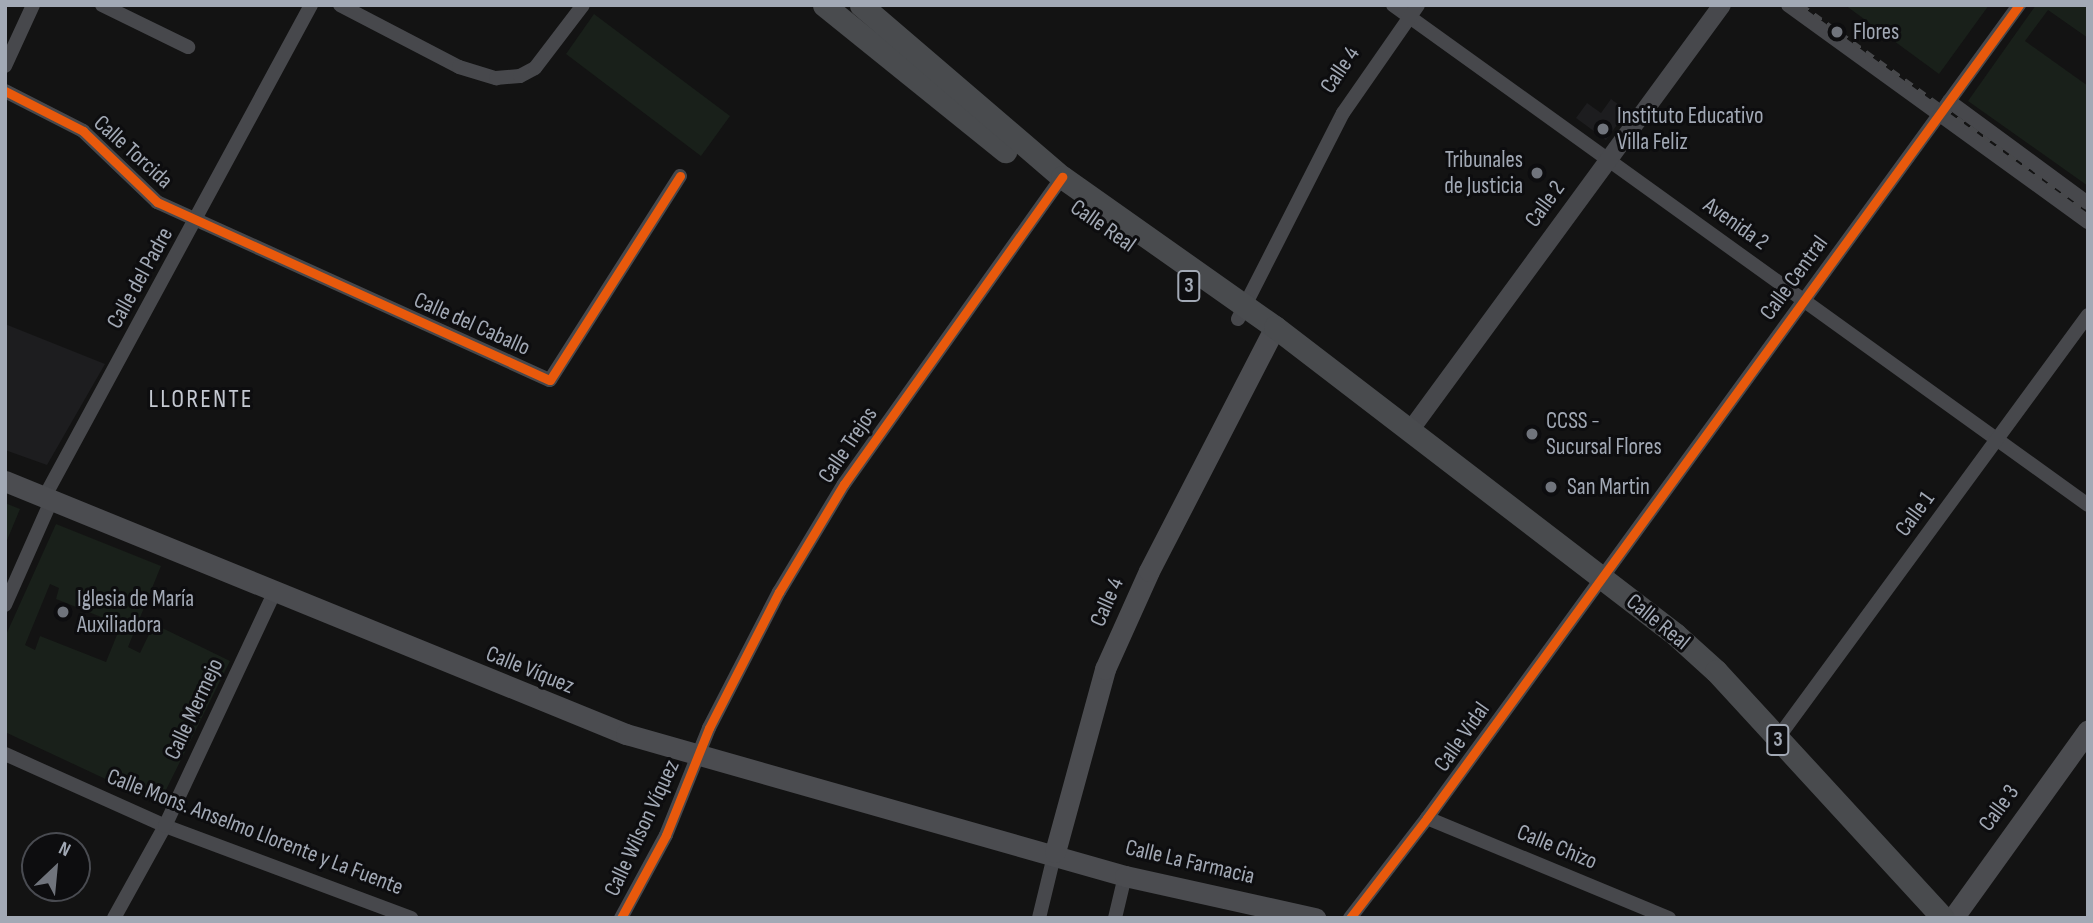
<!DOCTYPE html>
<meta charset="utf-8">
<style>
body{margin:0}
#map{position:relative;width:2093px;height:923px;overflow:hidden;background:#131313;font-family:"Sofia Sans Condensed",sans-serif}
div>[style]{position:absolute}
.built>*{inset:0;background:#1d1d1f}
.green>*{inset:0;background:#19201a}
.minor>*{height:14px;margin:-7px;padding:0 7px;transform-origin:7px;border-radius:7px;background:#47484c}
.tertiary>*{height:18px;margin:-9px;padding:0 9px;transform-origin:9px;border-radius:9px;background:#47484c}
.secondary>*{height:21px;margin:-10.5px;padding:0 10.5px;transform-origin:10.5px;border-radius:10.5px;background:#4b4c50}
.primary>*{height:23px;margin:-11.5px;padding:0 11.5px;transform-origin:11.5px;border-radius:11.5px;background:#494b4e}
.rail>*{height:5px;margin-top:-2.5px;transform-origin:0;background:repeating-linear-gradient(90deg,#47484b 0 9px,transparent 0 16px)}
.cycleway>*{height:9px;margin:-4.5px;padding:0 4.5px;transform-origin:4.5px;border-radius:4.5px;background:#e8590c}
.dots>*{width:19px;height:19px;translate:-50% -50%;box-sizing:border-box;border:4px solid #0d0d0f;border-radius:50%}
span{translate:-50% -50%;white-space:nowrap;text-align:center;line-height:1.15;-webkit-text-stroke:6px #0d0d0f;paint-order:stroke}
.shield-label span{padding:2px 5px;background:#0d0d0f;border:2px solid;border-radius:5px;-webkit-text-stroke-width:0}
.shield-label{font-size:21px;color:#a2a9b5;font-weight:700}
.poi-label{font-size:23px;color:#a2a9b5}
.left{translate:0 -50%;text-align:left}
.right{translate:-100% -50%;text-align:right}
.street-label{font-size:23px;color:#a2a9b5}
.quarter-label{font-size:26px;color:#c4c8d1;letter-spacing:2px}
.frame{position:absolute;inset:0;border:7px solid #a2a9b5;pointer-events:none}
.north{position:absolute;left:21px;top:832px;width:70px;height:70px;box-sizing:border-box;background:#0d0d0f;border:2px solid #494b51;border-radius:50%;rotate:26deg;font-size:19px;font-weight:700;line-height:28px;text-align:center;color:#a2a9b5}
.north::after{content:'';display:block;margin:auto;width:24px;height:32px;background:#70747c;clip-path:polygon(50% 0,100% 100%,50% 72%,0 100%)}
</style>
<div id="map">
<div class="built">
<div style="clip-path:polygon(1611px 99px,1627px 111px,1606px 140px,1576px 118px,1587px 103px,1601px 113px)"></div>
<div style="clip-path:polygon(5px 324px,105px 364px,47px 465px,5px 450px)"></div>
</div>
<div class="green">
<div style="clip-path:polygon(1845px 5px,1989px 5px,1939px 74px)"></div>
<div style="clip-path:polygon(2036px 5px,2088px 5px,2088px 38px,2048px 10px,2025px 41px,2088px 86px,2088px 186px,1968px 101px)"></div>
<div style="clip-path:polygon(594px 14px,730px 116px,701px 156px,566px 54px)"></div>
<div style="clip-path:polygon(5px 503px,20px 509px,5px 545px)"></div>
<div style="clip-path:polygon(evenodd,56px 524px,161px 566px,128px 647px,140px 653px,154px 624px,230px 661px,159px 804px,5px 732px,5px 637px,56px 524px,50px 584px,59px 588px,56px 599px,121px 625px,106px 662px,40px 636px,35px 650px,25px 645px,50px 584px)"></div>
</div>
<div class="minor">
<div style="left:102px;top:5px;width:96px;rotate:26deg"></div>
<div style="left:340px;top:5px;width:134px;rotate:27.5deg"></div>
<div style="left:459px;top:67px;width:39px;rotate:17deg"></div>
<div style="left:496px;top:78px;width:24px;rotate:-5deg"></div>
<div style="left:520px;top:76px;width:17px;rotate:-28deg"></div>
<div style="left:535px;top:68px;width:79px;rotate:-52.7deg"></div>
<div style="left:1393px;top:5px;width:856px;rotate:35.73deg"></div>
<div style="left:1788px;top:5px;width:370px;rotate:35.9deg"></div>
<div style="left:5px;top:66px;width:67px;rotate:-65.3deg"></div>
<div style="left:5px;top:91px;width:88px;rotate:27.1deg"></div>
<div style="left:83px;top:131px;width:103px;rotate:43.8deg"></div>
<div style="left:157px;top:202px;width:431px;rotate:24.4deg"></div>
<div style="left:550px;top:380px;width:242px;rotate:-57.5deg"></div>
<div style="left:1949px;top:101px;width:172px;rotate:36.3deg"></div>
<div style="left:1238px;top:319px;width:231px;rotate:-63deg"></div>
<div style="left:1343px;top:113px;width:131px;rotate:-55.2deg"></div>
<div style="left:45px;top:496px;width:558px;rotate:-61.55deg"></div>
<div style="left:5px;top:605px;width:116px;rotate:-66.1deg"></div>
<div style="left:1777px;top:739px;width:526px;rotate:-53.74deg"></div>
<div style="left:5px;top:754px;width:175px;rotate:24.2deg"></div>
<div style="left:165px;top:826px;width:263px;rotate:20.5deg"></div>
<div style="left:1427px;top:818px;width:262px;rotate:22.5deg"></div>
<div style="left:114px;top:918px;width:105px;rotate:-61deg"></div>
<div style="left:165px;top:826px;width:257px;rotate:-64.9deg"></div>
<div style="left:621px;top:918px;width:94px;rotate:-61.5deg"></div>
<div style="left:666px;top:835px;width:115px;rotate:-68.1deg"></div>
<div style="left:709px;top:728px;width:153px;rotate:-62.8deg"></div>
<div style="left:779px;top:592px;width:126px;rotate:-59deg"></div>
<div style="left:844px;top:484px;width:377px;rotate:-54.6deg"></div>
<div style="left:1039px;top:918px;width:68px;rotate:-76.4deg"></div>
<div style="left:1115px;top:918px;width:43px;rotate:-76.6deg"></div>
<div style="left:1350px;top:918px;width:126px;rotate:-52.4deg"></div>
<div style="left:1427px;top:818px;width:1006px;rotate:-53.94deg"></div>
</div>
<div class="tertiary">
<div style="left:1409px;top:432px;width:529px;rotate:-53.76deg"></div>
</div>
<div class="secondary">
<div style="left:5px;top:481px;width:671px;rotate:22.17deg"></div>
<div style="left:626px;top:734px;width:519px;rotate:15.88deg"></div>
<div style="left:1125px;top:876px;width:195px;rotate:12.5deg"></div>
<div style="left:1055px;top:852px;width:190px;rotate:-74.7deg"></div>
<div style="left:1105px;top:669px;width:107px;rotate:-65.8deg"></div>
<div style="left:1149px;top:571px;width:275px;rotate:-62.7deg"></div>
<div style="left:1953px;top:918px;width:231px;rotate:-54.3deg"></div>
</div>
<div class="primary">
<div style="left:824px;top:5px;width:233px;rotate:38.9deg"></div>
<div style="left:861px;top:5px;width:265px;rotate:40.6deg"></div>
<div style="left:1062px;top:177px;width:261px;rotate:35.2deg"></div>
<div style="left:1275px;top:327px;width:504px;rotate:37.51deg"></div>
<div style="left:1675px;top:634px;width:55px;rotate:42.1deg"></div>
<div style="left:1716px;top:671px;width:335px;rotate:47.4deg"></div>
</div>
<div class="rail">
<div style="left:1801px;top:5px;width:354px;rotate:35.9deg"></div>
</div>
<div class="cycleway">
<div style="left:5px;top:91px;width:88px;rotate:27.1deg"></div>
<div style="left:83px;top:131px;width:103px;rotate:43.8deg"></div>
<div style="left:157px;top:202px;width:431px;rotate:24.4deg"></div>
<div style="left:550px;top:380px;width:242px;rotate:-57.5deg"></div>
<div style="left:621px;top:918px;width:94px;rotate:-61.5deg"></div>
<div style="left:666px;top:835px;width:115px;rotate:-68.1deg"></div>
<div style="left:709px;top:728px;width:153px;rotate:-62.8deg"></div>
<div style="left:779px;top:592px;width:126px;rotate:-59deg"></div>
<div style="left:844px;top:484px;width:377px;rotate:-54.6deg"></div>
<div style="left:1350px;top:918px;width:126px;rotate:-52.4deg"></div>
<div style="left:1427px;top:818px;width:1006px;rotate:-53.94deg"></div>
</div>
<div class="dots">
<div style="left:1837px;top:32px;background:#70747c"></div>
<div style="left:1603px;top:129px;background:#70747c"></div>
<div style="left:1537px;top:173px;background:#70747c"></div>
<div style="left:1532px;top:434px;background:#70747c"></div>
<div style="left:1551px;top:487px;background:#70747c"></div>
<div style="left:63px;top:612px;background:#70747c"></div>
</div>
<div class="shield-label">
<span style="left:1189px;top:286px">3</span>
<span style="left:1778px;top:740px">3</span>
</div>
<div class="poi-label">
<span class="left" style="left:1853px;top:32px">Flores</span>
<span class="left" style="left:1617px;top:129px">Instituto Educativo<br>Villa Feliz</span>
<span class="right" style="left:1523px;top:173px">Tribunales<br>de Justicia</span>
<span class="left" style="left:1546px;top:434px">CCSS -<br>Sucursal Flores</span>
<span class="left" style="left:1567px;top:487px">San Martin</span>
<span class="left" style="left:77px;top:612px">Iglesia de María<br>Auxiliadora</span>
</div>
<div class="street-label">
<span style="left:1340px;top:70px;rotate:-56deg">Calle 4</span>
<span style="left:133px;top:152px;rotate:42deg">Calle Torcida</span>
<span style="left:1545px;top:204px;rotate:-54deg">Calle 2</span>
<span style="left:1736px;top:224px;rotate:35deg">Avenida 2</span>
<span style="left:1103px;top:226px;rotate:35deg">Calle Real</span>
<span style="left:140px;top:278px;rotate:-61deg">Calle del Padre</span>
<span style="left:1794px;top:278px;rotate:-54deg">Calle Central</span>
<span style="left:472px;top:324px;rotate:24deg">Calle del Caballo</span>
<span style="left:848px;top:445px;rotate:-56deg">Calle Trejos</span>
<span style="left:1915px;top:514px;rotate:-54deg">Calle 1</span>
<span style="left:1107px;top:602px;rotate:-66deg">Calle 4</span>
<span style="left:1658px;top:622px;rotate:39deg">Calle Real</span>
<span style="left:530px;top:670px;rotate:22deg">Calle Víquez</span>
<span style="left:194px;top:709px;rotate:-65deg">Calle Mermejo</span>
<span style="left:1462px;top:737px;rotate:-55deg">Calle Vidal</span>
<span style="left:1999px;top:808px;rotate:-54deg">Calle 3</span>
<span style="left:642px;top:828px;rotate:-65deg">Calle Wilson Víquez</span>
<span style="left:255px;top:832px;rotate:21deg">Calle Mons. Anselmo Llorente y La Fuente</span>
<span style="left:1557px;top:847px;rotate:22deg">Calle Chizo</span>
<span style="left:1190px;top:862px;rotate:13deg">Calle La Farmacia</span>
</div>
<div class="quarter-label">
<span style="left:201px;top:400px">LLORENTE</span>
</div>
<div class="frame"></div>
<div class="north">N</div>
</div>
